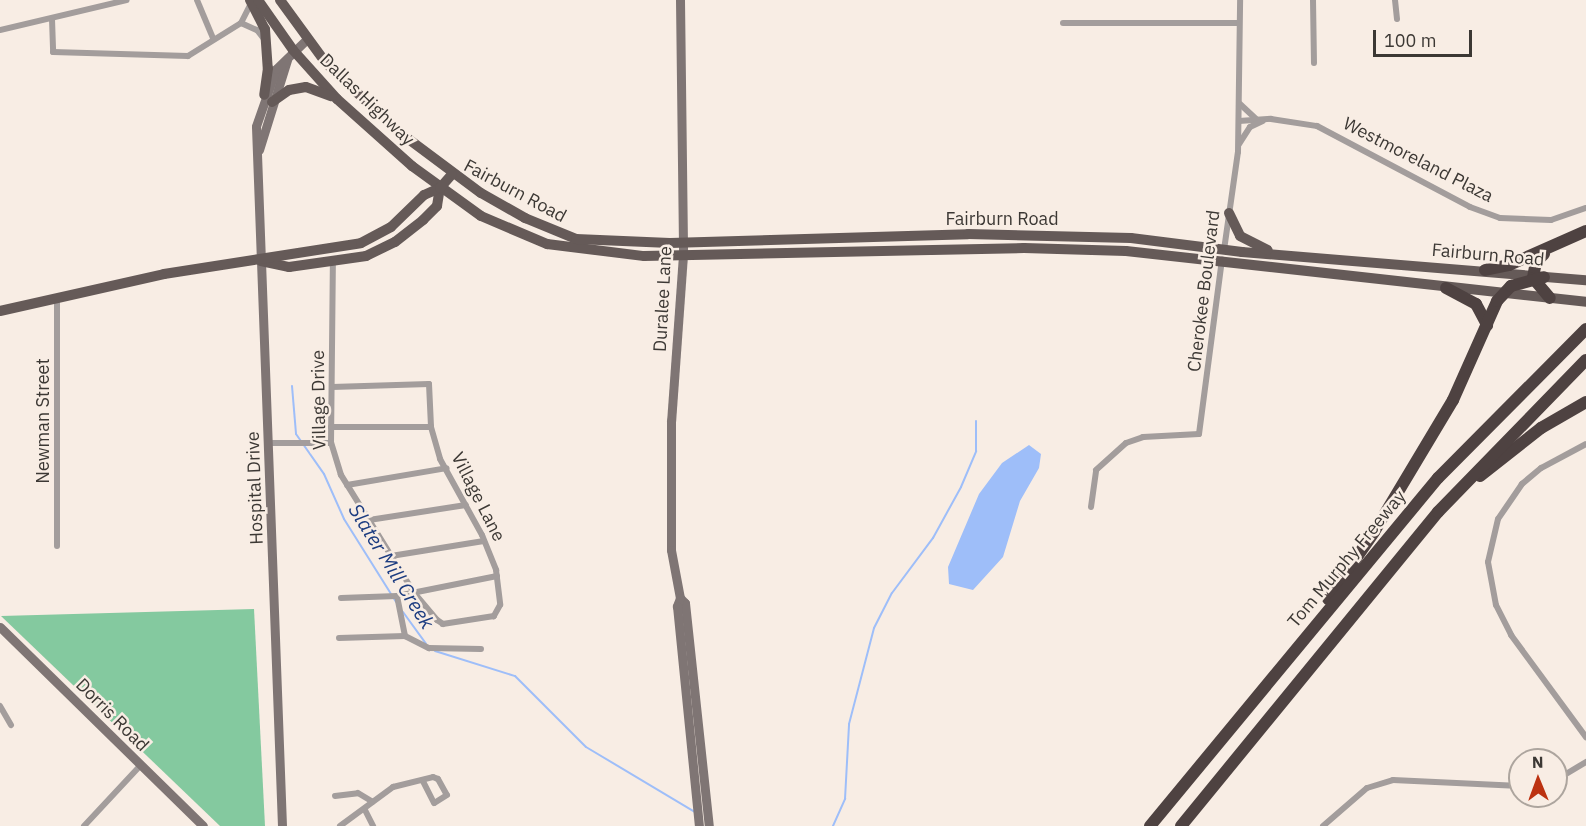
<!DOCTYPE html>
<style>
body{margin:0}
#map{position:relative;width:1586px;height:826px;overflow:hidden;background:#f8ede4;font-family:"IBM Plex Sans",sans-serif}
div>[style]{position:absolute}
.forest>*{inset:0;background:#84c99f}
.water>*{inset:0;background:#9ebef9}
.stream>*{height:2px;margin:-1px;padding:0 1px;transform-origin:1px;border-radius:1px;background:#9ebef9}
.street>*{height:6px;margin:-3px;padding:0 3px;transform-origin:3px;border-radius:3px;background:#a39d9c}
.secondary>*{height:9px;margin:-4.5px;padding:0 4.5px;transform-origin:4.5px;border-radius:4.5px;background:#7f7574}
.primary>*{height:10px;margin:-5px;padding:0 5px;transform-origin:5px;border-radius:5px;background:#655a58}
.highway>*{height:12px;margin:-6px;padding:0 6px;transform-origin:6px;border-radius:6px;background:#4e4241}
span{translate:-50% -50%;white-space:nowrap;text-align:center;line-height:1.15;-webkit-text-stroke:5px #f8ede4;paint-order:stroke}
.street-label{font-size:18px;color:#3c3834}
.water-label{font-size:20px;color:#1c3c80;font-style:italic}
.north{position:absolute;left:1508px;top:748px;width:60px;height:60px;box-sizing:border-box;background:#f8ede4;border:2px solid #ada59e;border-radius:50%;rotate:359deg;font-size:16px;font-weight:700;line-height:24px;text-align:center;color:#3c3834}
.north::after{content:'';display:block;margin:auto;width:21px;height:27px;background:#bc3211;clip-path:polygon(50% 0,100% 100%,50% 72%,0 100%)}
.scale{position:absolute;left:1373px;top:30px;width:99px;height:27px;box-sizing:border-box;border:3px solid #3c3834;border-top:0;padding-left:8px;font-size:18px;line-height:21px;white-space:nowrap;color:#3c3834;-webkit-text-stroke:4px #f8ede4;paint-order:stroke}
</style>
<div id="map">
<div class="forest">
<div style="clip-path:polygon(254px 609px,265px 826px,220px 826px,1px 616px)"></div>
</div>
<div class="water">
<div style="clip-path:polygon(1029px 445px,1041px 454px,1039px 468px,1020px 501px,1003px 557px,973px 590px,949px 584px,948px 567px,979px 494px,1002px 463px)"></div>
</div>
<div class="stream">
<div style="left:292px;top:386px;width:48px;rotate:85.2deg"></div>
<div style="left:296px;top:434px;width:49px;rotate:55deg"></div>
<div style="left:324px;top:474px;width:49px;rotate:66deg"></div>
<div style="left:344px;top:519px;width:98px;rotate:57.9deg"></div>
<div style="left:403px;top:612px;width:39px;rotate:54deg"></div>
<div style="left:435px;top:651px;width:84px;rotate:17.4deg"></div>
<div style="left:515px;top:676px;width:100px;rotate:45deg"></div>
<div style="left:586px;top:747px;width:127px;rotate:30.8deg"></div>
<div style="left:833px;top:826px;width:30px;rotate:-66deg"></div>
<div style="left:845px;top:799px;width:75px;rotate:-86.9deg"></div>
<div style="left:849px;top:724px;width:99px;rotate:-75.4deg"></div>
<div style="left:874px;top:628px;width:39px;rotate:-63deg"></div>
<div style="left:892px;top:593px;width:69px;rotate:-53.3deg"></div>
<div style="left:933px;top:538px;width:58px;rotate:-61.2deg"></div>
<div style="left:961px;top:487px;width:39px;rotate:-67deg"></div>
<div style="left:976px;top:451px;width:30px;rotate:-90deg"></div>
</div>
<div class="street">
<div style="left:197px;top:0;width:41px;rotate:67.2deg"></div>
<div style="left:1313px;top:0;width:63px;rotate:89.1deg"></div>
<div style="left:1395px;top:0;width:19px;rotate:84deg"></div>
<div style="left:52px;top:19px;width:33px;rotate:88deg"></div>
<div style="left:53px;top:52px;width:135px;rotate:1.7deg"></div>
<div style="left:188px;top:56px;width:62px;rotate:-31.9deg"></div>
<div style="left:241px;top:23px;width:22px;rotate:-63deg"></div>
<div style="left:241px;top:23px;width:17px;rotate:24deg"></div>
<div style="left:257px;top:30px;width:11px;rotate:52deg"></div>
<div style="left:1063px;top:23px;width:176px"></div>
<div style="left:0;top:30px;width:130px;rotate:-13.3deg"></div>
<div style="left:1240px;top:104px;width:22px;rotate:43deg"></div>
<div style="left:1239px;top:121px;width:32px;rotate:-4deg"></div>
<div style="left:1271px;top:119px;width:47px;rotate:8.7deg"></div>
<div style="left:1317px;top:126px;width:173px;rotate:27.9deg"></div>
<div style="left:1470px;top:207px;width:32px;rotate:20deg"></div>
<div style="left:1500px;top:218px;width:51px;rotate:2.2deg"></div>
<div style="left:1551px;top:220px;width:37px;rotate:-19deg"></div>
<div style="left:1239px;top:144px;width:20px;rotate:-57deg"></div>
<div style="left:1250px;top:127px;width:14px;rotate:-25deg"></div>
<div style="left:1224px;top:250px;width:99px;rotate:-81.9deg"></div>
<div style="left:1238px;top:152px;width:152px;rotate:-89.2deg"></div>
<div style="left:332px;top:387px;width:97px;rotate:-1.8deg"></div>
<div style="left:429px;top:384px;width:43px;rotate:87.3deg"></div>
<div style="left:431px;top:427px;width:33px;rotate:74deg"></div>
<div style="left:440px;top:459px;width:87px;rotate:61.1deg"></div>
<div style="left:482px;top:535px;width:38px;rotate:68deg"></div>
<div style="left:496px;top:570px;width:35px;rotate:83deg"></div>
<div style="left:500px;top:605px;width:13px;rotate:119deg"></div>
<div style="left:494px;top:616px;width:52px;rotate:171.1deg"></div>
<div style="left:443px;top:624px;width:7px;rotate:-146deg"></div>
<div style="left:437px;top:620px;width:38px;rotate:-130deg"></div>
<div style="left:413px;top:591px;width:137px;rotate:-121.8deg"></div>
<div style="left:341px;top:475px;width:34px;rotate:-107deg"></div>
<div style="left:331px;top:443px;width:179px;rotate:-89.4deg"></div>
<div style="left:331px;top:427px;width:100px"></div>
<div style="left:270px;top:443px;width:61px"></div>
<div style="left:1586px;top:444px;width:51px;rotate:151.9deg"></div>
<div style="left:1541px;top:468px;width:25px;rotate:140deg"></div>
<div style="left:1522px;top:484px;width:42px;rotate:124.4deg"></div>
<div style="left:1498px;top:519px;width:44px;rotate:103.1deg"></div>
<div style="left:1488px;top:562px;width:44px;rotate:79.5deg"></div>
<div style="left:1496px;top:605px;width:34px;rotate:63deg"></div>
<div style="left:1511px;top:635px;width:127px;rotate:53.7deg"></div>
<div style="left:347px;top:485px;width:101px;rotate:-9.6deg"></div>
<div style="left:1091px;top:507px;width:37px;rotate:-82deg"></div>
<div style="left:1096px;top:470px;width:40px;rotate:-42deg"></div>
<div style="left:1126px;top:443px;width:18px;rotate:-19deg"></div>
<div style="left:1143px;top:437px;width:56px;rotate:-3.1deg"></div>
<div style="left:1199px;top:434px;width:176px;rotate:-82.5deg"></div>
<div style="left:369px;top:520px;width:98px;rotate:-8.8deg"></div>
<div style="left:57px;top:546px;width:249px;rotate:-90deg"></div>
<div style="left:391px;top:556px;width:94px;rotate:-9.2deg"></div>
<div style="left:397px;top:596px;width:41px;rotate:78.7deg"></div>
<div style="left:341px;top:598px;width:56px;rotate:-2deg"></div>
<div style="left:397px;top:596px;width:102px;rotate:-11.3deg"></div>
<div style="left:339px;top:638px;width:66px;rotate:-1.7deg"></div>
<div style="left:405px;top:636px;width:27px;rotate:27deg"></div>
<div style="left:429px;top:648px;width:52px;rotate:1.1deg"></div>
<div style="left:0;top:706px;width:22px;rotate:60deg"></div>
<div style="left:1556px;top:780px;width:35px;rotate:-31deg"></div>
<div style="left:335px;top:796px;width:23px;rotate:-7deg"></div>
<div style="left:358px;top:793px;width:17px;rotate:31deg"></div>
<div style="left:365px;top:810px;width:18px;rotate:63deg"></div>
<div style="left:84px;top:826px;width:82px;rotate:-47deg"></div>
<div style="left:340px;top:826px;width:66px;rotate:-36.3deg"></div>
<div style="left:393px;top:787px;width:41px;rotate:-14deg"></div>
<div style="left:433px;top:777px;width:5px;rotate:22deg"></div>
<div style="left:438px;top:779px;width:18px;rotate:61deg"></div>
<div style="left:447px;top:795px;width:15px;rotate:148deg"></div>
<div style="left:434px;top:803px;width:25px;rotate:-117deg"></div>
<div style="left:1323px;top:826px;width:58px;rotate:-40.8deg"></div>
<div style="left:1367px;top:788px;width:27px;rotate:-17deg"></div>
<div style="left:1393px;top:780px;width:127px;rotate:2.7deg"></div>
</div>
<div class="secondary">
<div style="left:680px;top:0;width:255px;rotate:89.3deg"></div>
<div style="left:683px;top:255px;width:166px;rotate:94.1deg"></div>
<div style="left:671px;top:421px;width:129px;rotate:90deg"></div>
<div style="left:671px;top:550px;width:49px;rotate:79.4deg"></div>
<div style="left:680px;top:598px;width:7px;rotate:45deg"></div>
<div style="left:685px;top:603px;width:224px;rotate:83.9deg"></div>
<div style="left:259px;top:150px;width:94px;rotate:-72.7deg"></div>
<div style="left:680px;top:598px;width:9px;rotate:111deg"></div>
<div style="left:677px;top:606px;width:221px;rotate:84.3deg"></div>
<div style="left:0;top:627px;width:284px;rotate:44.4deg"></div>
<div style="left:282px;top:826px;width:700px;rotate:-92.13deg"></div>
<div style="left:256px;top:126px;width:60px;rotate:-70.7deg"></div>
<div style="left:276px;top:69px;width:42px;rotate:-44deg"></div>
</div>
<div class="primary">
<div style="left:250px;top:0;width:33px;rotate:63deg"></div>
<div style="left:265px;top:29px;width:39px;rotate:86deg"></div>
<div style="left:268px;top:68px;width:27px;rotate:98deg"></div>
<div style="left:258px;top:0;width:61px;rotate:55deg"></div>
<div style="left:293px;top:50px;width:66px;rotate:48.1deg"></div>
<div style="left:337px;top:99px;width:101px;rotate:41.8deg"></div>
<div style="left:412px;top:166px;width:85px;rotate:35.9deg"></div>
<div style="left:481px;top:216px;width:72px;rotate:23deg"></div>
<div style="left:547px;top:244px;width:98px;rotate:7.1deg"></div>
<div style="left:644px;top:256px;width:380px;rotate:-1.2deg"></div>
<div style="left:1024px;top:248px;width:102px;rotate:1.7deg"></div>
<div style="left:1126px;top:251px;width:463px;rotate:6.3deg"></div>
<div style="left:280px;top:0;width:78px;rotate:53.9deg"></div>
<div style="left:326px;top:63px;width:95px;rotate:43.7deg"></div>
<div style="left:395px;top:129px;width:107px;rotate:36.7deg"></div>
<div style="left:481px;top:193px;width:51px;rotate:29.6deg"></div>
<div style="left:525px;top:218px;width:55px;rotate:22.4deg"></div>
<div style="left:576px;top:239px;width:94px;rotate:2.4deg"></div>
<div style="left:670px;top:243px;width:298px;rotate:-1.7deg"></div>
<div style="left:968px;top:234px;width:163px;rotate:1.4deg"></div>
<div style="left:1131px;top:238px;width:112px;rotate:7.2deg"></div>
<div style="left:1242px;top:252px;width:345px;rotate:4.7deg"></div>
<div style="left:272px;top:102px;width:21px;rotate:-35deg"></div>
<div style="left:289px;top:90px;width:17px;rotate:-10deg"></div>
<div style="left:306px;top:87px;width:27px;rotate:20deg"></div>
<div style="left:1229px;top:213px;width:25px;rotate:64deg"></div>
<div style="left:1240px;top:236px;width:31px;rotate:27deg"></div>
<div style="left:261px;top:261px;width:29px;rotate:12deg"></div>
<div style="left:289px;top:267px;width:78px;rotate:-8.1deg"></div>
<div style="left:366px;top:256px;width:32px;rotate:-26deg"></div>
<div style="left:395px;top:242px;width:36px;rotate:-38deg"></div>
<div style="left:423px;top:220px;width:20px;rotate:-45deg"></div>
<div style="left:437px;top:206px;width:18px;rotate:-81deg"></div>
<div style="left:0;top:311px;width:168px;rotate:-12.7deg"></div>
<div style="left:164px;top:274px;width:199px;rotate:-8.9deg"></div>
<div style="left:361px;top:243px;width:34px;rotate:-28deg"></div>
<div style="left:391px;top:227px;width:46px;rotate:-44.1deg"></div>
<div style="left:424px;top:195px;width:17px;rotate:-24deg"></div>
<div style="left:440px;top:188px;width:18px;rotate:-49deg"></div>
</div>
<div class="highway">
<div style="left:1544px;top:254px;width:11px;rotate:135deg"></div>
<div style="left:1536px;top:262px;width:16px;rotate:101deg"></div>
<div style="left:1533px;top:278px;width:26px;rotate:50deg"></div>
<div style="left:1485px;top:270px;width:25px;rotate:-12deg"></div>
<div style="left:1509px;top:265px;width:84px;rotate:-23.8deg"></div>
<div style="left:1446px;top:288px;width:34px;rotate:28deg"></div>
<div style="left:1476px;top:304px;width:24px;rotate:62deg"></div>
<div style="left:1480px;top:476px;width:78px;rotate:-38.2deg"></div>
<div style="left:1541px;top:428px;width:52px;rotate:-30deg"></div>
<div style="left:1328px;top:599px;width:81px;rotate:-55.5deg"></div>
<div style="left:1374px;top:532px;width:154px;rotate:-59.1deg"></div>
<div style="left:1453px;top:400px;width:108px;rotate:-66deg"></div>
<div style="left:1497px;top:301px;width:21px;rotate:-47deg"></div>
<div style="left:1511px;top:286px;width:34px;rotate:-15deg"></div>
<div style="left:1150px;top:826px;width:452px;rotate:-50.4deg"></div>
<div style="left:1438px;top:478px;width:210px;rotate:-45.2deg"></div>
<div style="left:1181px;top:826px;width:406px;rotate:-50.7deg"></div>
<div style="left:1438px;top:512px;width:212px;rotate:-45.8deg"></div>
</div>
<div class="street-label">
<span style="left:367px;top:100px;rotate:44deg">Dallas Highway</span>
<span style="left:1418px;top:160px;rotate:27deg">Westmoreland Plaza</span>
<span style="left:515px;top:191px;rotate:28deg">Fairburn Road</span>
<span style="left:1002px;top:219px">Fairburn Road</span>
<span style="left:1488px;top:255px;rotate:5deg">Fairburn Road</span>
<span style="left:1204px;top:291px;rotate:-83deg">Cherokee Boulevard</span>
<span style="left:663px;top:299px;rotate:-87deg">Duralee Lane</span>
<span style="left:319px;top:400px;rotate:-91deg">Village Drive</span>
<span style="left:43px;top:421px;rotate:-90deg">Newman Street</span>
<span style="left:255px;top:488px;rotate:-92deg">Hospital Drive</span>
<span style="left:478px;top:497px;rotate:63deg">Village Lane</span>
<span style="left:1347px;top:559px;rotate:-50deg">Tom Murphy Freeway</span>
<span style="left:112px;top:715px;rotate:45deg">Dorris Road</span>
</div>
<div class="water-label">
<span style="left:392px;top:566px;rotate:58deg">Slater Mill Creek</span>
</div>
<div class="north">N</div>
<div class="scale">100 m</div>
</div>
